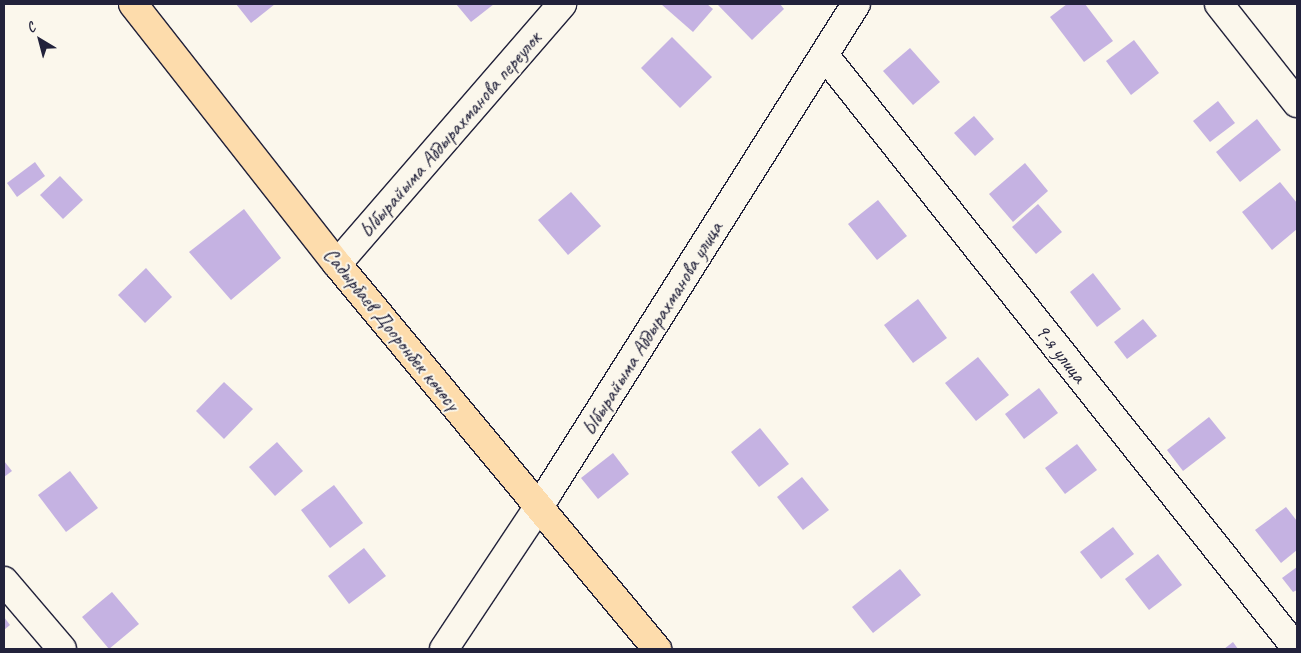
<!DOCTYPE html>
<meta charset="utf-8">
<style>
body{margin:0}
#map{position:relative;width:1301px;height:653px;overflow:hidden;background:#fbf7ec;font-family:Caveat,sans-serif}
div>[style]{position:absolute}
.building>*{inset:0;background:#c5b2e2}
.roads{filter:drop-shadow(1px 0 #22223b) drop-shadow(-1px 0 #22223b) drop-shadow(0 1px #22223b) drop-shadow(0 -1px #22223b)}
.minor>*{height:28px;margin:-14px;padding:0 14px;transform-origin:14px;border-radius:14px;background:#fbf7ec}
.major>*{height:28px;margin:-14px;padding:0 14px;transform-origin:14px;border-radius:14px;background:#fddcac}
span{translate:-50% -50%;white-space:nowrap;text-align:center;line-height:1.15;-webkit-text-stroke:4px #fbf7ec;paint-order:stroke}
.street-label{font-size:21px;color:#22223b}
.frame{position:absolute;inset:0;border:5px solid #22223b;pointer-events:none}
.north{position:absolute;left:15px;top:15px;width:50px;height:50px;-webkit-text-stroke:4px #fbf7ec;paint-order:stroke;rotate:323deg;font-size:14px;font-weight:700;line-height:20px;text-align:center;color:#22223b}
.north::after{content:'';display:block;margin:auto;width:18px;height:22px;background:#22223b;clip-path:polygon(50% 0,100% 100%,50% 72%,0 100%)}
</style>
<div id="map">
<div class="building">
<div style="clip-path:polygon(236px 4px,275px 4px,251px 23px)"></div>
<div style="clip-path:polygon(456px 4px,494px 4px,471px 22px)"></div>
<div style="clip-path:polygon(661px 4px,707px 4px,713px 9px,693px 32px)"></div>
<div style="clip-path:polygon(717px 4px,780px 4px,784px 9px,752px 40px)"></div>
<div style="clip-path:polygon(1067px 4px,1085px 4px,1113px 41px,1084px 62px,1050px 17px)"></div>
<div style="clip-path:polygon(672px 37px,712px 77px,680px 108px,641px 68px)"></div>
<div style="clip-path:polygon(1134px 40px,1159px 73px,1131px 95px,1106px 61px)"></div>
<div style="clip-path:polygon(910px 48px,940px 82px,913px 105px,883px 71px)"></div>
<div style="clip-path:polygon(1218px 101px,1235px 123px,1210px 142px,1193px 121px)"></div>
<div style="clip-path:polygon(974px 116px,994px 139px,975px 156px,954px 133px)"></div>
<div style="clip-path:polygon(1257px 119px,1281px 150px,1240px 182px,1216px 152px)"></div>
<div style="clip-path:polygon(35px 162px,45px 176px,17px 197px,7px 183px)"></div>
<div style="clip-path:polygon(1025px 163px,1048px 191px,1013px 222px,989px 194px)"></div>
<div style="clip-path:polygon(60px 176px,83px 200px,63px 219px,40px 195px)"></div>
<div style="clip-path:polygon(1280px 182px,1297px 203px,1297px 229px,1272px 250px,1242px 212px)"></div>
<div style="clip-path:polygon(571px 192px,601px 226px,568px 255px,538px 220px)"></div>
<div style="clip-path:polygon(878px 200px,907px 236px,877px 260px,848px 224px)"></div>
<div style="clip-path:polygon(1038px 204px,1062px 232px,1036px 254px,1012px 227px)"></div>
<div style="clip-path:polygon(244px 209px,281px 258px,231px 300px,189px 252px)"></div>
<div style="clip-path:polygon(146px 268px,172px 297px,145px 323px,118px 295px)"></div>
<div style="clip-path:polygon(1093px 273px,1121px 309px,1097px 327px,1070px 292px)"></div>
<div style="clip-path:polygon(918px 299px,947px 338px,913px 363px,884px 325px)"></div>
<div style="clip-path:polygon(1143px 319px,1157px 336px,1127px 359px,1114px 342px)"></div>
<div style="clip-path:polygon(978px 357px,1009px 395px,976px 421px,945px 383px)"></div>
<div style="clip-path:polygon(224px 382px,253px 409px,224px 439px,196px 411px)"></div>
<div style="clip-path:polygon(1039px 388px,1058px 413px,1024px 439px,1005px 414px)"></div>
<div style="clip-path:polygon(1209px 417px,1226px 438px,1183px 471px,1167px 450px)"></div>
<div style="clip-path:polygon(760px 428px,789px 464px,759px 487px,731px 452px)"></div>
<div style="clip-path:polygon(277px 442px,303px 471px,275px 496px,249px 467px)"></div>
<div style="clip-path:polygon(1077px 444px,1097px 470px,1065px 494px,1045px 468px)"></div>
<div style="clip-path:polygon(613px 453px,629px 474px,598px 499px,581px 478px)"></div>
<div style="clip-path:polygon(4px 461px,12px 471px,4px 477px)"></div>
<div style="clip-path:polygon(70px 471px,98px 508px,66px 532px,38px 495px)"></div>
<div style="clip-path:polygon(802px 477px,829px 510px,803px 530px,777px 497px)"></div>
<div style="clip-path:polygon(334px 485px,363px 523px,330px 548px,301px 510px)"></div>
<div style="clip-path:polygon(1286px 507px,1297px 521px,1297px 550px,1281px 563px,1255px 530px)"></div>
<div style="clip-path:polygon(1113px 527px,1134px 554px,1101px 579px,1080px 552px)"></div>
<div style="clip-path:polygon(364px 548px,386px 576px,349px 604px,328px 576px)"></div>
<div style="clip-path:polygon(1158px 554px,1182px 585px,1149px 610px,1125px 579px)"></div>
<div style="clip-path:polygon(1297px 567px,1297px 590px,1293px 592px,1282px 578px)"></div>
<div style="clip-path:polygon(900px 569px,921px 595px,873px 633px,852px 607px)"></div>
<div style="clip-path:polygon(112px 592px,139px 624px,109px 649px,82px 617px)"></div>
<div style="clip-path:polygon(4px 617px,10px 625px,4px 630px)"></div>
<div style="clip-path:polygon(1233px 642px,1238px 649px,1224px 649px)"></div>
</div>
<div class="roads">
<div class="minor">
<div style="left:1219px;top:4px;width:126px;rotate:51.8deg"></div>
<div style="left:825px;top:56px;width:758px;rotate:51.48deg"></div>
<div style="left:337px;top:264px;width:344px;rotate:-49.1deg"></div>
<div style="left:4px;top:581px;width:89px;rotate:49.5deg"></div>
<div style="left:444px;top:649px;width:186px;rotate:-56.4deg"></div>
<div style="left:547px;top:494px;width:579px;rotate:-57.76deg"></div>
</div>
<div class="major">
<div style="left:133px;top:4px;width:330px;rotate:51.9deg"></div>
<div style="left:337px;top:264px;width:501px;rotate:50.27deg"></div>
</div>
</div>
<div class="street-label">
<span style="left:450px;top:134px;rotate:-49deg">Ыбырайыма Абдырахманова переулок</span>
<span style="left:652px;top:328px;rotate:-58deg">Ыбырайыма Абдырахманова улица</span>
<span style="left:392px;top:329px;rotate:51deg">Садырбаев Дооронбек көчөсү</span>
<span style="left:1061px;top:353px;rotate:52deg">9-я улица</span>
</div>
<div class="frame"></div>
<div class="north">С</div>
</div>
